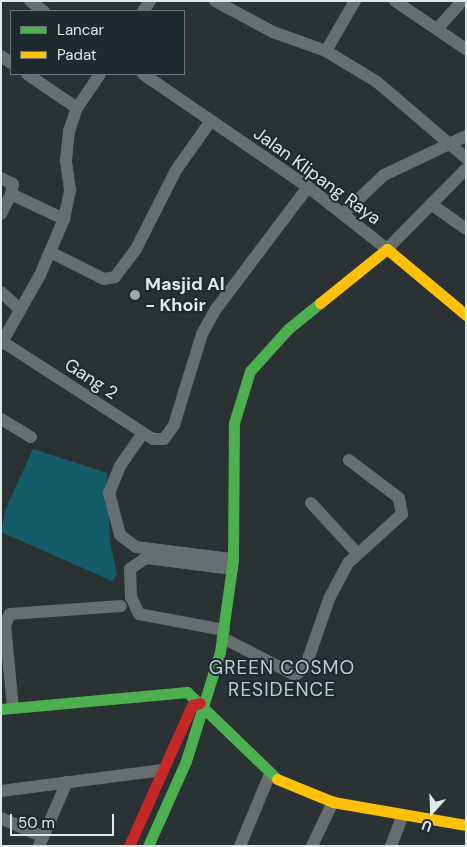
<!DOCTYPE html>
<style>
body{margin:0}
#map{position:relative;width:467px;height:847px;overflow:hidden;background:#2b3234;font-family:"DM Sans",sans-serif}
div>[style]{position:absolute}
.green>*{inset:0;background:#145c67}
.street>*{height:12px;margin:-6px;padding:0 6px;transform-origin:6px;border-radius:6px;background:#676e70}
.fast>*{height:11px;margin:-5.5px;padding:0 5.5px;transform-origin:5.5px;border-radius:5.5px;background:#4caf50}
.slow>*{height:11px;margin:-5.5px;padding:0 5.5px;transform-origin:5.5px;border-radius:5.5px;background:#ffc107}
.jam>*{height:11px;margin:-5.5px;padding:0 5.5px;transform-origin:5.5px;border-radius:5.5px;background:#c62828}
.dots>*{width:14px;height:14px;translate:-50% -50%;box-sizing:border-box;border:2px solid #1d2b2e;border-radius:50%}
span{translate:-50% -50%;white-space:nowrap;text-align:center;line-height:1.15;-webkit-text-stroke:4px #1d2b2e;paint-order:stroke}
.street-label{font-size:18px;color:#e0e9ea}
.poi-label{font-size:18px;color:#e0e9ea;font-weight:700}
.left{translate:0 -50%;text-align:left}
.neighbourhood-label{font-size:19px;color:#bdced1;letter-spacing:1px}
.frame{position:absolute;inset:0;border:2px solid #e0e9ea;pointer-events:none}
.legend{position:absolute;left:10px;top:10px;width:175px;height:65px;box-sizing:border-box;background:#1d2b2e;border:1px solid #6b7779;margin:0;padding:6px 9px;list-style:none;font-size:15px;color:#e0e9ea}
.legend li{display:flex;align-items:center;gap:10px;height:25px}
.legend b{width:25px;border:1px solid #6b7779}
.north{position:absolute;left:407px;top:787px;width:50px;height:50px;-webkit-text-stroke:4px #1d2b2e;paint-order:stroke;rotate:200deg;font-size:14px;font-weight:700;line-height:20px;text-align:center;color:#e0e9ea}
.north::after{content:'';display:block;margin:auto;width:18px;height:22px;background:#e0e9ea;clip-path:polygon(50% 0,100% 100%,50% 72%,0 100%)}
.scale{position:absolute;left:10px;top:814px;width:104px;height:22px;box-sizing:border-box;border:2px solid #e0e9ea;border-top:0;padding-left:6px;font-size:15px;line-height:18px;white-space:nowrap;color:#e0e9ea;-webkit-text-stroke:4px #1d2b2e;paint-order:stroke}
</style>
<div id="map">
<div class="green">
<div style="clip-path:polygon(33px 449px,107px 473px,110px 542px,117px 575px,112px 581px,1px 532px,6px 508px)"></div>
</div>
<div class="street">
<div style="left:30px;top:1px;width:17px;rotate:36deg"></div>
<div style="left:215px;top:1px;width:66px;rotate:28.1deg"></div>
<div style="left:273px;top:32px;width:56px;rotate:19.7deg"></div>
<div style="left:326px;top:51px;width:60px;rotate:31.3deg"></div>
<div style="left:377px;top:82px;width:117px;rotate:40.5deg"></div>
<div style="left:395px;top:1px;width:86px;rotate:34.1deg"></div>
<div style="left:143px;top:11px;width:12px;rotate:-55deg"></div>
<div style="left:437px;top:29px;width:38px;rotate:-48deg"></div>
<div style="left:326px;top:51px;width:58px;rotate:-59.9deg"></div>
<div style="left:1px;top:56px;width:12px;rotate:35deg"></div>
<div style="left:27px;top:74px;width:60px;rotate:34.2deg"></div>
<div style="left:143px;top:74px;width:200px;rotate:34.4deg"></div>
<div style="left:308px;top:187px;width:100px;rotate:38.1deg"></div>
<div style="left:387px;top:249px;width:112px;rotate:-45.4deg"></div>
<div style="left:1px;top:178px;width:13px;rotate:27deg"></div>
<div style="left:13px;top:184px;width:10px;rotate:101deg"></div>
<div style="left:11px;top:194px;width:59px;rotate:25.3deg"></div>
<div style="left:431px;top:204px;width:43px;rotate:35.5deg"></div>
<div style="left:1px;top:214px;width:22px;rotate:-63deg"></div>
<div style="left:343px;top:214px;width:57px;rotate:-43.6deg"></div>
<div style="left:384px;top:175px;width:91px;rotate:-25.4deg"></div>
<div style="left:50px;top:252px;width:60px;rotate:26.6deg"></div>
<div style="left:104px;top:279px;width:11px;rotate:-10deg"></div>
<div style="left:115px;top:277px;width:35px;rotate:-53deg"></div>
<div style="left:136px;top:249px;width:89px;rotate:-63.1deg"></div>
<div style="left:176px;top:170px;width:59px;rotate:-54.7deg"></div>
<div style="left:1px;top:292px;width:26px;rotate:43deg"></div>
<div style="left:3px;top:342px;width:179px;rotate:32.9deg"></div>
<div style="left:153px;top:439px;width:11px"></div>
<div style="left:164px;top:439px;width:17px;rotate:-54deg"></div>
<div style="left:174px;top:425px;width:95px;rotate:-72.9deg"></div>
<div style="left:202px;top:334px;width:29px;rotate:-61deg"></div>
<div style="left:216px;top:309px;width:153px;rotate:-53deg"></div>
<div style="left:1px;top:344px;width:79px;rotate:-60.5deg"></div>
<div style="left:40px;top:275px;width:61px;rotate:-66.8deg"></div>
<div style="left:64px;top:219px;width:30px;rotate:-78deg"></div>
<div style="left:70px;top:190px;width:30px;rotate:-98deg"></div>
<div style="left:66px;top:160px;width:29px;rotate:-84deg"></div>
<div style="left:69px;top:131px;width:24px;rotate:-71deg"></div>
<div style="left:77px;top:108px;width:41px;rotate:-55.9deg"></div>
<div style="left:1px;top:419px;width:35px;rotate:31deg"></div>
<div style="left:143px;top:433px;width:40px;rotate:124.9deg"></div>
<div style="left:120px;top:466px;width:29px;rotate:112deg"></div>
<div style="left:109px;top:493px;width:43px;rotate:75.3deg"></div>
<div style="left:120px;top:535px;width:20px;rotate:37deg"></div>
<div style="left:136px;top:547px;width:98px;rotate:7.1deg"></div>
<div style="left:311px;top:503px;width:68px;rotate:47.4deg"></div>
<div style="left:224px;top:630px;width:86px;rotate:-169.3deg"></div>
<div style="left:139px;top:614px;width:19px;rotate:-115deg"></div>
<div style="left:131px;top:597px;width:28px;rotate:-92deg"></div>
<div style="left:130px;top:569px;width:19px;rotate:-35deg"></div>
<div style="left:146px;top:558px;width:87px;rotate:7.3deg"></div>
<div style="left:223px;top:638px;width:81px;rotate:27.2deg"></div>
<div style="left:295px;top:675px;width:12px;rotate:-35deg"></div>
<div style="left:305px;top:668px;width:73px;rotate:-70.8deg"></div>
<div style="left:329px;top:599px;width:41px;rotate:-62.2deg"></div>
<div style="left:348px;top:563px;width:73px;rotate:-42.2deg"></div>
<div style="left:402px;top:514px;width:16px;rotate:-101deg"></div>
<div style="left:399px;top:498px;width:63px;rotate:-142.8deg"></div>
<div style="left:13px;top:708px;width:83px;rotate:-95.5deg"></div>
<div style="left:5px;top:625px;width:12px;rotate:-66deg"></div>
<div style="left:10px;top:614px;width:111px;rotate:-4.1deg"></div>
<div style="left:1px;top:791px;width:163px;rotate:-7.4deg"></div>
<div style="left:1px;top:818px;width:46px;rotate:24.3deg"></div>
<div style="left:39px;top:846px;width:70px;rotate:-66.4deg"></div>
<div style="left:240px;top:846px;width:78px;rotate:-67.4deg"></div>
<div style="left:312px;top:846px;width:49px;rotate:-64.5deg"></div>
<div style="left:391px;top:846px;width:33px;rotate:-69deg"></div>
</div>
<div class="fast">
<div style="left:1px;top:709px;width:187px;rotate:-5.2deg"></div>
<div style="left:187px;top:692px;width:125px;rotate:44deg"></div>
<div style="left:148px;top:846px;width:93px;rotate:-65.9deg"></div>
<div style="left:186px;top:761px;width:114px;rotate:-72.7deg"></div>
<div style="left:220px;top:652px;width:94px;rotate:-82deg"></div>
<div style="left:233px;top:559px;width:136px;rotate:-89.6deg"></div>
<div style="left:234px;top:423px;width:54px;rotate:-72.9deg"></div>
<div style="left:250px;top:371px;width:57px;rotate:-47.9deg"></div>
<div style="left:288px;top:329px;width:41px;rotate:-39.1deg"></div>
</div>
<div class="slow">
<div style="left:320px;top:303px;width:86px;rotate:-38.9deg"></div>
<div style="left:387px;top:249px;width:103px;rotate:39.9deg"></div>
<div style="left:277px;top:779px;width:61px;rotate:22.3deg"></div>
<div style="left:333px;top:802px;width:135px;rotate:9.8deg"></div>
</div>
<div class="jam">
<div style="left:129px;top:846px;width:154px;rotate:-65.9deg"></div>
<div style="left:192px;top:705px;width:8px;rotate:-14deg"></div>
</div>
<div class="dots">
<div style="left:135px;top:295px;background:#a1a9aa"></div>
</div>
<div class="street-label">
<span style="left:317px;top:176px;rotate:36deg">Jalan Klipang Raya</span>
<span style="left:91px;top:379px;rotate:33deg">Gang 2</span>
</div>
<div class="poi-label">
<span class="left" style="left:145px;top:295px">Masjid Al<br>- Khoir</span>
</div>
<div class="neighbourhood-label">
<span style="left:282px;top:679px">GREEN COSMO<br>RESIDENCE</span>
</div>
<div class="frame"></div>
<ul class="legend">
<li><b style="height:6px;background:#4caf50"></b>Lancar</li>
<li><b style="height:6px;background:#ffc107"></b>Padat</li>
</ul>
<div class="north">U</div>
<div class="scale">50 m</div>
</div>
